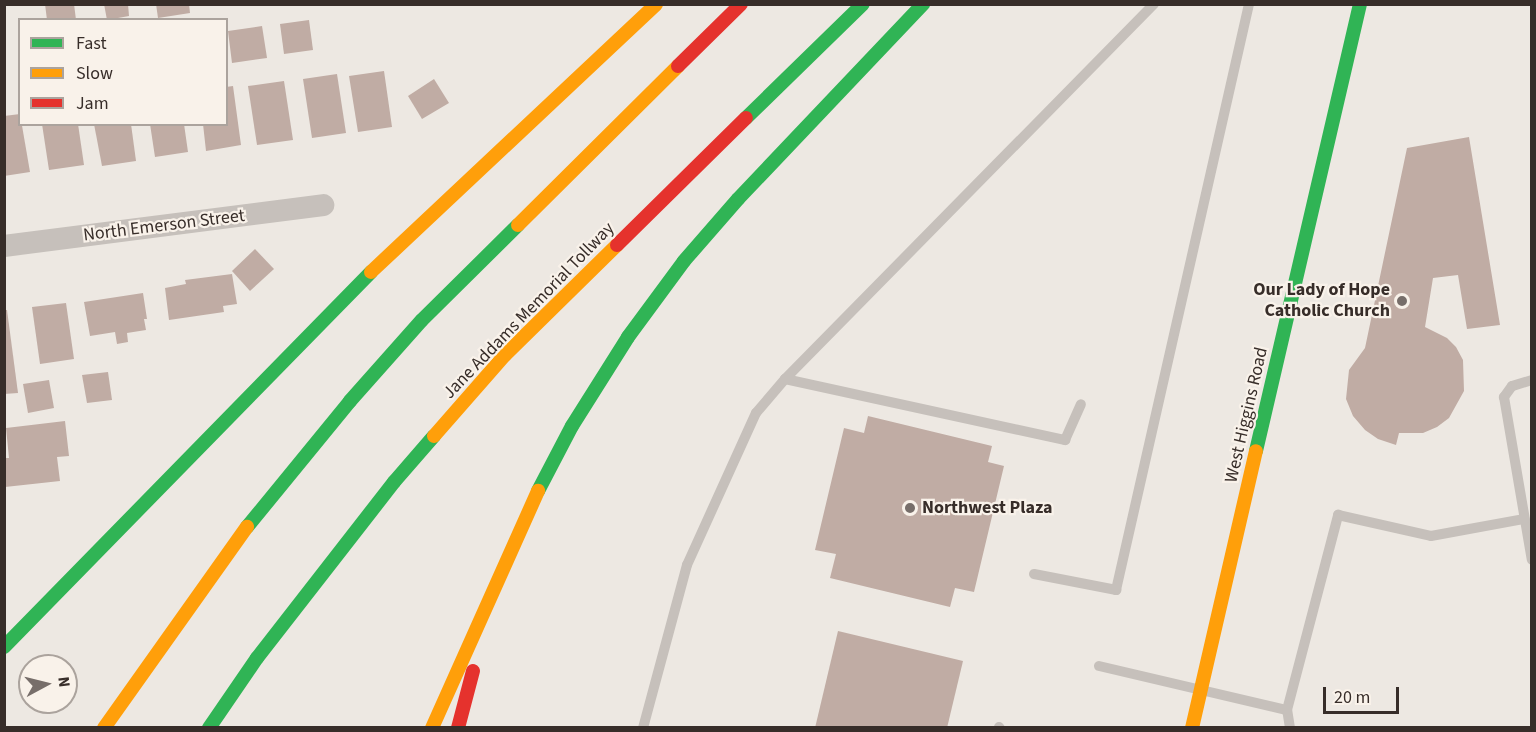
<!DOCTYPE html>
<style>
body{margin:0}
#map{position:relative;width:1536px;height:732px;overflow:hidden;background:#ede8e2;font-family:"Source Sans 3",sans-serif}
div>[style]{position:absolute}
.building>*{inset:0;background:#c0aca4}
.lane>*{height:10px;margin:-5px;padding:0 5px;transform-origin:5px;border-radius:5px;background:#c6c0bb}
.street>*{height:22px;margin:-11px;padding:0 11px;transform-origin:11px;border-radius:11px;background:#c6c0bb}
.fast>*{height:14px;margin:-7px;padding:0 7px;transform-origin:7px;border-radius:7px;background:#30b455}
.slow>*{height:14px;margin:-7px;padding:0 7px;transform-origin:7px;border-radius:7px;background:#ff9f0a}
.jam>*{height:14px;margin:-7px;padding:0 7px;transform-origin:7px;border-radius:7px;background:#e5322d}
.dots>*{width:16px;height:16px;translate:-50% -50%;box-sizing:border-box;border:3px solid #f9f2ea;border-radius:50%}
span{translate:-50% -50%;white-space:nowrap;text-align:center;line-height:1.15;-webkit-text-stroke:4.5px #f9f2ea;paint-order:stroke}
.street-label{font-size:18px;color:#372d29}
.poi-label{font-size:18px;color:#372d29;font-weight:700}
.right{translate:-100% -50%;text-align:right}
.left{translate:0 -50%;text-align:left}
.frame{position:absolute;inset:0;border:6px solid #372d29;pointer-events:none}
.legend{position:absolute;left:18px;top:18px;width:210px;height:108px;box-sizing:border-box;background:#f9f2ea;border:2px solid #aba39d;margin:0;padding:8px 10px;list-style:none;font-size:18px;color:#372d29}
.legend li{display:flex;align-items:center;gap:12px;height:30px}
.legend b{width:30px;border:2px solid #aba39d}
.north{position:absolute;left:18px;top:654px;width:60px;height:60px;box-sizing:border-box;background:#f9f2ea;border:2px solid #aba39d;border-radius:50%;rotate:83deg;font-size:16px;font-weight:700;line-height:24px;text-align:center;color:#372d29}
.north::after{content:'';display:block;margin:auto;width:21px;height:27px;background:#776e6a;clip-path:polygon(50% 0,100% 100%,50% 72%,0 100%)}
.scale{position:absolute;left:1323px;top:687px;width:76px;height:27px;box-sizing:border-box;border:3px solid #372d29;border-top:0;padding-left:8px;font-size:18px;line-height:21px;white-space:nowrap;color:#372d29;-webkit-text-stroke:4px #f9f2ea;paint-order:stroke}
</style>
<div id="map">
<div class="building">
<div style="clip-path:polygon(45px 4px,74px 4px,76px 20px,47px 20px)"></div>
<div style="clip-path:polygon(104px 4px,128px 4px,129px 16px,107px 20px)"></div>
<div style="clip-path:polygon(156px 4px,189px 4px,190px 13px,158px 18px)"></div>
<div style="clip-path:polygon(309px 20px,313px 50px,284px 54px,280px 24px)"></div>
<div style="clip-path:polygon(262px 26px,267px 58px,232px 63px,228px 31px)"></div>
<div style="clip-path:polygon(384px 71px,392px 127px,358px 132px,349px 76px)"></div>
<div style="clip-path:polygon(337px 74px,346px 133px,312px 138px,303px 79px)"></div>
<div style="clip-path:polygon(434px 79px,449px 103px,422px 119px,408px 96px)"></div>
<div style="clip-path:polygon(284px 81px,293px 140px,257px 145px,248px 86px)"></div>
<div style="clip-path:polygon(233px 86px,241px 145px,206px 151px,203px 124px,226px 124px,226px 87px)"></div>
<div style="clip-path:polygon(20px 114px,30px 172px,4px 176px,4px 116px)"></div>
<div style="clip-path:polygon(42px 124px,78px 124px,84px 165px,49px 170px)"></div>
<div style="clip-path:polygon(94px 124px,131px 124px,136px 161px,102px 166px)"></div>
<div style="clip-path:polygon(150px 124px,184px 124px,188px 152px,155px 157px)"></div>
<div style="clip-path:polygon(1469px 137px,1500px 325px,1467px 329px,1458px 275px,1433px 278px,1425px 327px,1447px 338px,1456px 347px,1463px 360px,1464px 391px,1449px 418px,1437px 427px,1423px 433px,1399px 433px,1396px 445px,1378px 439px,1365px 430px,1353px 416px,1346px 399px,1349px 370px,1365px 348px,1407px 148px)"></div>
<div style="clip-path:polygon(255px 249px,274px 269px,250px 291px,232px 271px)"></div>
<div style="clip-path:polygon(232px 274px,237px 304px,223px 306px,224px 312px,169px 320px,165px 288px,186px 284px,185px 280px)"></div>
<div style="clip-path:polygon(143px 293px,147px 319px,144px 319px,146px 330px,127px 333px,128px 342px,117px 344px,115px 332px,90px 336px,84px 302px)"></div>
<div style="clip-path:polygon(66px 303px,74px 359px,40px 364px,32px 307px)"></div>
<div style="clip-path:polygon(4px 310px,7px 310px,18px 393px,4px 394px)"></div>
<div style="clip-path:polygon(108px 372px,112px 400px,87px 403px,82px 375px)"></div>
<div style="clip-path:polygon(49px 380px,54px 408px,28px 413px,23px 384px)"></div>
<div style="clip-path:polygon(868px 416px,992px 446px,988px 462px,1004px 466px,974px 592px,955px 588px,950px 607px,830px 578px,836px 554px,815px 550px,844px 428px,864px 433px)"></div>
<div style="clip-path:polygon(65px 421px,69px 456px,57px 457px,60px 481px,5px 487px,5px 458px,9px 458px,6px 428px)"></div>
<div style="clip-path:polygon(838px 631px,963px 661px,947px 728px,815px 728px)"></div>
</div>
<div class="lane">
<div style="left:785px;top:379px;width:287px;rotate:12.3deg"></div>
<div style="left:1065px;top:440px;width:39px;rotate:-66deg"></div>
<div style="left:1532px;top:380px;width:21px;rotate:163deg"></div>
<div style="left:1512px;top:386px;width:14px;rotate:126deg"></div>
<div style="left:1504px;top:397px;width:165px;rotate:80.3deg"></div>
<div style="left:1034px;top:574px;width:84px;rotate:11deg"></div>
<div style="left:1116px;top:590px;width:601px;rotate:-77.21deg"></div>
<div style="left:1099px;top:666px;width:193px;rotate:13.2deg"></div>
<div style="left:999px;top:727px;width:1px;rotate:45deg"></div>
<div style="left:643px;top:728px;width:169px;rotate:-74.9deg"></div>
<div style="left:687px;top:565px;width:167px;rotate:-65.6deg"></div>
<div style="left:756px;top:413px;width:45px;rotate:-49.5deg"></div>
<div style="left:785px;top:379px;width:526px;rotate:-45.46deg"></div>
<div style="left:1290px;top:728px;width:18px;rotate:-99deg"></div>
<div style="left:1287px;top:710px;width:202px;rotate:-75.3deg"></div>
<div style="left:1338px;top:515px;width:95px;rotate:12.7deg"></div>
<div style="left:1431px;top:536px;width:95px;rotate:-10.4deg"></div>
</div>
<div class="street">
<div style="left:4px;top:246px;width:322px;rotate:-7.3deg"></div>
</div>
<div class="fast">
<div style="left:746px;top:118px;width:163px;rotate:-44.3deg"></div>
<div style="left:1256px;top:451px;width:459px;rotate:-76.9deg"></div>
<div style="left:538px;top:491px;width:73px;rotate:-62.4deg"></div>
<div style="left:572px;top:426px;width:105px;rotate:-57.8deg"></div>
<div style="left:628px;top:337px;width:94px;rotate:-53.6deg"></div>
<div style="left:684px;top:261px;width:82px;rotate:-48.9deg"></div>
<div style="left:738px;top:199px;width:269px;rotate:-46.5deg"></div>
<div style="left:247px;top:527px;width:163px;rotate:-50.7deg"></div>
<div style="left:350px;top:401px;width:108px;rotate:-48.4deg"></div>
<div style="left:422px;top:320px;width:135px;rotate:-44.7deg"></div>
<div style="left:4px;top:647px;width:525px;rotate:-45.62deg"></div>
<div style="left:209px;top:728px;width:85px;rotate:-55.6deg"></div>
<div style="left:257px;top:658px;width:223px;rotate:-52.1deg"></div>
<div style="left:394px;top:482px;width:61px;rotate:-49deg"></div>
</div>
<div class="slow">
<div style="left:518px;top:225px;width:226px;rotate:-44.8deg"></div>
<div style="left:371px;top:272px;width:391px;rotate:-43.2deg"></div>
<div style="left:434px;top:436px;width:108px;rotate:-48.8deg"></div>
<div style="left:505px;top:355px;width:157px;rotate:-44.5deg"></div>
<div style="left:104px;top:728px;width:247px;rotate:-54.6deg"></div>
<div style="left:432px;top:728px;width:260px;rotate:-65.9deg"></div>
<div style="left:1192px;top:728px;width:284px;rotate:-77deg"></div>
</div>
<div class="jam">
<div style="left:678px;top:66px;width:88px;rotate:-44.5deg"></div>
<div style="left:617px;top:245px;width:181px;rotate:-44.6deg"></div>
<div style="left:458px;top:728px;width:59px;rotate:-75.3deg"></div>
</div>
<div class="dots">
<div style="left:1402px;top:301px;background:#776e6a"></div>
<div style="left:910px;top:508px;background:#776e6a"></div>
</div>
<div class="street-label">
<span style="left:164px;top:226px;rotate:-7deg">North Emerson Street</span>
<span style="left:529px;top:311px;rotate:-46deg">Jane Addams Memorial Tollway</span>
<span style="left:1247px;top:415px;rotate:-77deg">West Higgins Road</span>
</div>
<div class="poi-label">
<span class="right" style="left:1390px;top:301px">Our Lady of Hope<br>Catholic Church</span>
<span class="left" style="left:922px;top:508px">Northwest Plaza</span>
</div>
<div class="frame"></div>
<ul class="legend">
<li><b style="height:8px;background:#30b455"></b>Fast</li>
<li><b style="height:8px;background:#ff9f0a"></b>Slow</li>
<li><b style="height:8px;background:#e5322d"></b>Jam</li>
</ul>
<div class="north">N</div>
<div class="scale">20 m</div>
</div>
